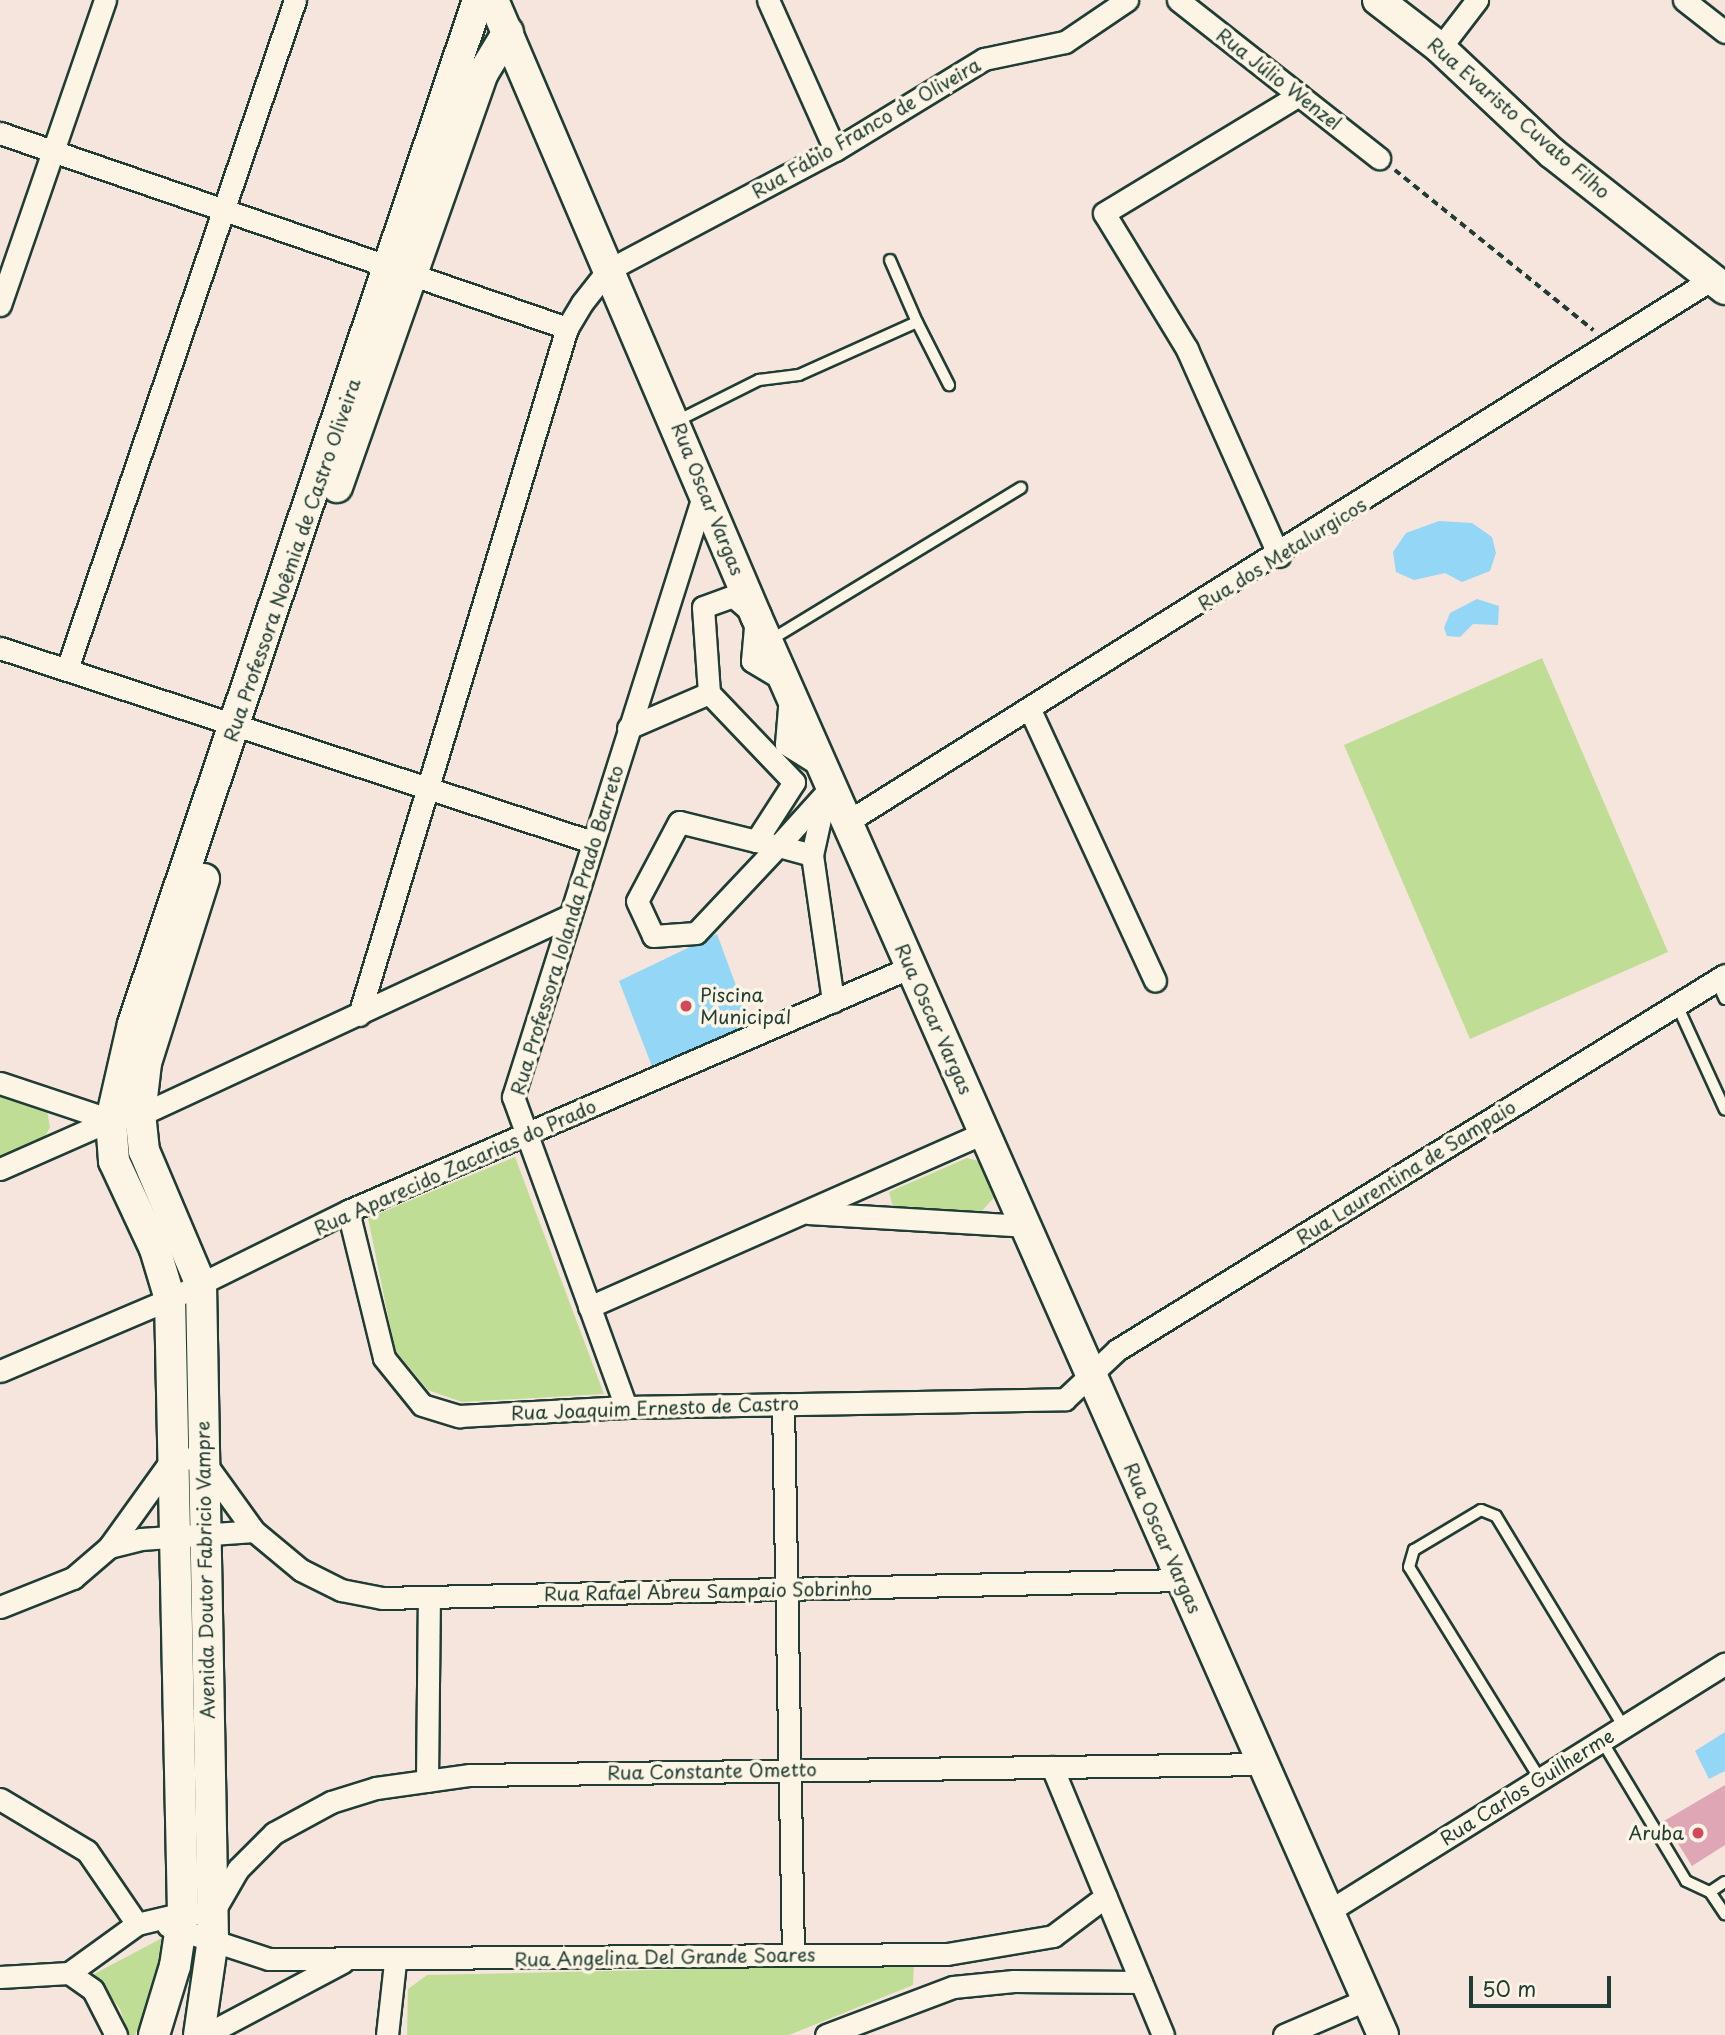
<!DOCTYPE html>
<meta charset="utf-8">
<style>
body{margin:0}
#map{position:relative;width:1725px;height:2035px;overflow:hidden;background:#f6e5dc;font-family:"Playpen Sans",sans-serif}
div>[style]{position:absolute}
.green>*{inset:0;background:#bfdd95}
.water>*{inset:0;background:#93d6f5}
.building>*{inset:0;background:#dfa6b6}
.path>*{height:3.5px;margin-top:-1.75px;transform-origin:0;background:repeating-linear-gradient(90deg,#1f3d34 0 7px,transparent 0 12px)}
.roads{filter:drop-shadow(2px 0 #1f3d34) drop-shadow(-2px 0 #1f3d34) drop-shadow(0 2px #1f3d34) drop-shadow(0 -2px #1f3d34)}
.lane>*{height:10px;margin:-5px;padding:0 5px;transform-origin:5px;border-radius:5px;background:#fcf5e5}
.street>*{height:21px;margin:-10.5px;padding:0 10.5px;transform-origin:10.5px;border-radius:10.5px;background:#fcf5e5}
.secondary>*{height:30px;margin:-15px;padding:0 15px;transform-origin:15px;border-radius:15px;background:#fcf5e5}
.dots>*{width:19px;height:19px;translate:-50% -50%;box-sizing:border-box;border:4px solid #fcf5e5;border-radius:50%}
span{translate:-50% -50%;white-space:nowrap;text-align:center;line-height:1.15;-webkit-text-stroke:7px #fcf5e5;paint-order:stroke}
.street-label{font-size:19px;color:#1f3d34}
.poi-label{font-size:19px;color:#1f3d34}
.left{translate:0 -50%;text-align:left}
.right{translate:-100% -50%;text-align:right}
.scale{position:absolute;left:1469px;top:1976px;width:142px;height:32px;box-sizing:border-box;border:4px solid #1f3d34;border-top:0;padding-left:9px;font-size:21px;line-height:24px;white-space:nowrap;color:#1f3d34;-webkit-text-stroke:5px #fcf5e5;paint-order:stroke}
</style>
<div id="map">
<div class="green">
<div style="clip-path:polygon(1542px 658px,1668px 952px,1470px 1039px,1344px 745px)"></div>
<div style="clip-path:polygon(0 1093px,47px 1111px,50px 1127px,43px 1141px,0 1159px)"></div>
<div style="clip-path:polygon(515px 1157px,604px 1394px,462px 1402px,428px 1390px,395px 1350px,368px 1218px)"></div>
<div style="clip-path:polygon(967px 1158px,986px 1163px,999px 1192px,981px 1212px,893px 1207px,889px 1192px)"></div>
<div style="clip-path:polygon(164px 1937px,151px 1999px,135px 2035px,129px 2035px,120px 2009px,94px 1974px)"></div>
<div style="clip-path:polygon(914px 1964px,913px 1985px,789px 2035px,407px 2035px,408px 1989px,427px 1975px)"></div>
</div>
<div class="water">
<div style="clip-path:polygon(1439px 521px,1472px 523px,1492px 537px,1496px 553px,1490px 571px,1462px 582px,1445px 573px,1414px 580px,1396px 572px,1393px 552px,1406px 533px)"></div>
<div style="clip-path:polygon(1477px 599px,1499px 606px,1498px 625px,1473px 624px,1460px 637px,1447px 636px,1444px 628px,1450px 613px)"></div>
<div style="clip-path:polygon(717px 934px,753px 1032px,655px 1074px,619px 981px)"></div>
<div style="clip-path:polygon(1725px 1732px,1725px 1771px,1709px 1779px,1695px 1751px)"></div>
</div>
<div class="building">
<div style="clip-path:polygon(1725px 1785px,1725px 1845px,1692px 1866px,1664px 1821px)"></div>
</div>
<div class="path">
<div style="left:1395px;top:170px;width:255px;rotate:38.9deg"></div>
</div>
<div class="roads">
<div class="lane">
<div style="left:890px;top:260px;width:68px;rotate:66.5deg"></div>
<div style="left:677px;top:421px;width:92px;rotate:-26.6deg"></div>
<div style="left:759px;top:380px;width:40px;rotate:-7.1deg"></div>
<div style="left:799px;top:375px;width:129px;rotate:-24.2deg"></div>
<div style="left:917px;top:322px;width:71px;rotate:63.1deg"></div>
<div style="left:769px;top:641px;width:295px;rotate:-31.3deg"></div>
<div style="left:1716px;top:980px;width:21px;rotate:65deg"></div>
<div style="left:1677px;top:1005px;width:115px;rotate:65.4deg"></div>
<div style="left:1602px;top:1741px;width:163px;rotate:59deg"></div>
<div style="left:1686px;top:1881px;width:26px;rotate:25deg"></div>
<div style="left:1710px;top:1892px;width:18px;rotate:-34deg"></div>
<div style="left:1540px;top:1779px;width:249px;rotate:-121.7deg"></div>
<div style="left:1409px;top:1567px;width:18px;rotate:-74deg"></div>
<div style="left:1414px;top:1550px;width:78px;rotate:-30.8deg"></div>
<div style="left:1481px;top:1510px;width:16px;rotate:22deg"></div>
<div style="left:1496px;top:1516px;width:247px;rotate:58.8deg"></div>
<div style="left:1710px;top:1892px;width:27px;rotate:56deg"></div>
</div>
<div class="street">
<div style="left:768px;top:0;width:164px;rotate:65.9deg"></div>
<div style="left:1178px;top:0;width:256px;rotate:38.2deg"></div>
<div style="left:1684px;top:0;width:52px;rotate:38deg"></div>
<div style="left:1440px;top:48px;width:61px;rotate:-52.4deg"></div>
<div style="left:0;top:133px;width:600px;rotate:18.98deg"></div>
<div style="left:0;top:305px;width:323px;rotate:-71deg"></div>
<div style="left:1279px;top:556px;width:227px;rotate:-114deg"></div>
<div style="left:1187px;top:349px;width:159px;rotate:-121.4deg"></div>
<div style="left:1104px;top:213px;width:228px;rotate:-31.2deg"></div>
<div style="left:0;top:648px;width:623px;rotate:18.14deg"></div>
<div style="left:67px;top:669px;width:707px;rotate:-71.18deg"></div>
<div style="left:790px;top:696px;width:48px;rotate:94.8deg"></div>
<div style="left:786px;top:744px;width:44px;rotate:31.9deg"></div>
<div style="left:1030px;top:710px;width:298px;rotate:65.2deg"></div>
<div style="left:628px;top:728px;width:88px;rotate:-23.4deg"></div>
<div style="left:825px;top:796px;width:60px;rotate:102.4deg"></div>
<div style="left:812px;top:855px;width:148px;rotate:81.8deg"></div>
<div style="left:847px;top:822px;width:1021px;rotate:-32.12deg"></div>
<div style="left:756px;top:841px;width:70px;rotate:-57.2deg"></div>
<div style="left:794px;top:782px;width:123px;rotate:-133.7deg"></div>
<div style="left:709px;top:693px;width:86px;rotate:-94deg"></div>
<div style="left:703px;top:607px;width:32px;rotate:-20deg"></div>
<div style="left:733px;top:596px;width:30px;rotate:41deg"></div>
<div style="left:756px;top:616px;width:45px;rotate:95.1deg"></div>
<div style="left:752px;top:661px;width:39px;rotate:31deg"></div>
<div style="left:812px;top:855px;width:35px;rotate:-165deg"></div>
<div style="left:778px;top:846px;width:23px;rotate:-167deg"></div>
<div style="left:756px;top:841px;width:79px;rotate:-166.1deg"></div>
<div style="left:679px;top:822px;width:89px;rotate:118deg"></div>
<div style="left:637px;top:901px;width:38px;rotate:65deg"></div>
<div style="left:653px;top:936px;width:43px;rotate:-4deg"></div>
<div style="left:696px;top:933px;width:120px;rotate:-46.7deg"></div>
<div style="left:778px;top:846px;width:70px;rotate:-47.9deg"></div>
<div style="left:359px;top:1015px;width:718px;rotate:-73.16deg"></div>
<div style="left:567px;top:328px;width:29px;rotate:-59deg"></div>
<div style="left:582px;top:303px;width:42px;rotate:-51.8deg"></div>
<div style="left:608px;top:270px;width:257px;rotate:-27.9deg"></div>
<div style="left:835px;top:150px;width:175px;rotate:-31.4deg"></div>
<div style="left:984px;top:59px;width:83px;rotate:-11.9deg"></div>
<div style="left:1065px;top:42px;width:75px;rotate:-34.1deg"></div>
<div style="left:0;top:1083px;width:117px;rotate:18.4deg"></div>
<div style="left:0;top:1169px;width:121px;rotate:-23.8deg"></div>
<div style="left:111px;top:1120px;width:29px;rotate:-10deg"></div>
<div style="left:140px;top:1115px;width:473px;rotate:-24.9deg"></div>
<div style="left:348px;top:1211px;width:151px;rotate:76.2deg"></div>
<div style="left:384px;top:1358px;width:60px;rotate:51deg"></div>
<div style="left:422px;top:1405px;width:39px;rotate:17deg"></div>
<div style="left:459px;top:1416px;width:167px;rotate:-3.1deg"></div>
<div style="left:626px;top:1407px;width:439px;rotate:-1deg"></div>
<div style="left:1065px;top:1399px;width:71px;rotate:-43.3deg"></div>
<div style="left:1117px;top:1350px;width:714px;rotate:-31.67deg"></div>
<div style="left:808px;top:1213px;width:217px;rotate:3.4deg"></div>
<div style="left:589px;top:1307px;width:432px;rotate:-23.8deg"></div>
<div style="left:0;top:1371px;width:185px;rotate:-23deg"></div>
<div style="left:170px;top:1299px;width:199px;rotate:-26.3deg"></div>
<div style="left:348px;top:1211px;width:614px;rotate:-23.43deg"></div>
<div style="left:783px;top:1404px;width:551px;rotate:88.96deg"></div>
<div style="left:626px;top:1407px;width:330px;rotate:-110deg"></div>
<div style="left:513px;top:1097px;width:637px;rotate:-72.45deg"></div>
<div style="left:109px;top:1547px;width:33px;rotate:-14deg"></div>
<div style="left:141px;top:1539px;width:113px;rotate:-4deg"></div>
<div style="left:0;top:1607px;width:79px;rotate:-21.7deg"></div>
<div style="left:73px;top:1578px;width:48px;rotate:-40.7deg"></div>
<div style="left:109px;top:1547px;width:110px;rotate:-54.3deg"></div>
<div style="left:173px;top:1458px;width:29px;rotate:2deg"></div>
<div style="left:202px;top:1459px;width:89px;rotate:54.2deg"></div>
<div style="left:254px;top:1531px;width:61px;rotate:39.7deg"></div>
<div style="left:301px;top:1570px;width:45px;rotate:26.6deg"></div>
<div style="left:341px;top:1590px;width:42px;rotate:11deg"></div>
<div style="left:382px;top:1598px;width:800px;rotate:-1.29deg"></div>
<div style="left:1052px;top:1767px;width:290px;rotate:67.5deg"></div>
<div style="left:427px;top:1781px;width:184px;rotate:-89.4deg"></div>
<div style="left:0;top:1799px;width:101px;rotate:30.9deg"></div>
<div style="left:87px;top:1851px;width:88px;rotate:55.6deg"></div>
<div style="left:1329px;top:1911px;width:467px;rotate:-32deg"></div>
<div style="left:168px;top:1926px;width:106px;rotate:18.1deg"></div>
<div style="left:269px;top:1959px;width:678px;rotate:-0.42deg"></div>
<div style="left:947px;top:1954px;width:108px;rotate:-9.6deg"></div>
<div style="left:1053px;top:1936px;width:66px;rotate:-37deg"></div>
<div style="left:69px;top:1973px;width:29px;rotate:35deg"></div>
<div style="left:93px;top:1990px;width:51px;rotate:62.9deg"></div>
<div style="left:0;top:1977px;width:69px;rotate:-3.3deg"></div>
<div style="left:69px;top:1973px;width:84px;rotate:-35.8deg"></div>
<div style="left:137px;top:1924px;width:47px;rotate:-13.4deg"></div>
<div style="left:183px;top:1913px;width:29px;rotate:2deg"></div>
<div style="left:212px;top:1914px;width:52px;rotate:-60deg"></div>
<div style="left:238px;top:1869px;width:51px;rotate:-45deg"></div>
<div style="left:274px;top:1833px;width:65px;rotate:-28.5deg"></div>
<div style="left:331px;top:1802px;width:47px;rotate:-17.3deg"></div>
<div style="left:376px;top:1788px;width:95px;rotate:-7.9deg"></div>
<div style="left:470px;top:1775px;width:793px;rotate:-0.79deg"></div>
<div style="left:205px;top:2035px;width:156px;rotate:-27.9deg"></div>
<div style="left:387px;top:2035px;width:73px;rotate:-83.7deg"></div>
<div style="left:826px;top:2035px;width:136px;rotate:-20.7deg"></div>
<div style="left:953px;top:1987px;width:61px;rotate:-5.6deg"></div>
<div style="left:1014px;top:1981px;width:127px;rotate:0.5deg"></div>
<div style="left:1284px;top:2035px;width:91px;rotate:-23.2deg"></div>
</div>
<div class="secondary">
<div style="left:493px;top:0;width:670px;rotate:66.88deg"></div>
<div style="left:756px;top:616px;width:1551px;rotate:66.16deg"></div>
<div style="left:1378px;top:0;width:78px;rotate:37.7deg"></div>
<div style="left:1440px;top:48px;width:154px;rotate:43.2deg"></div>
<div style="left:1552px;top:153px;width:220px;rotate:38.2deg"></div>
<div style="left:337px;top:487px;width:439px;rotate:-70.6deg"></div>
<div style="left:483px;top:73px;width:48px;rotate:-58.6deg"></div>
<div style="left:154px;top:2035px;width:72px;rotate:-73.1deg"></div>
<div style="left:175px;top:1966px;width:54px;rotate:-81.4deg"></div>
<div style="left:183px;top:1913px;width:614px;rotate:-91.21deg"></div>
<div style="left:170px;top:1299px;width:52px;rotate:-106.7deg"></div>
<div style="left:155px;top:1249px;width:97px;rotate:-115deg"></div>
<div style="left:114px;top:1161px;width:41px;rotate:-94.2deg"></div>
<div style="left:111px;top:1120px;width:98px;rotate:-77.1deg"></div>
<div style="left:133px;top:1024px;width:1081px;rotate:-71.38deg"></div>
<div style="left:199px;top:2035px;width:97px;rotate:-81.7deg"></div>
<div style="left:213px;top:1939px;width:654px;rotate:-91.05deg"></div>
<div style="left:201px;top:1285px;width:146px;rotate:-113deg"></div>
<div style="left:144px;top:1151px;width:36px;rotate:-96deg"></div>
<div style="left:140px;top:1115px;width:52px;rotate:-83.4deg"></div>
<div style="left:146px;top:1063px;width:193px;rotate:-72.5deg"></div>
</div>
</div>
<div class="dots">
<div style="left:686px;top:1006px;background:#d1495b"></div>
<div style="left:1698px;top:1833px;background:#d1495b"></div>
</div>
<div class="street-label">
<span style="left:1279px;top:79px;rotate:38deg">Rua Júlio Wenzel</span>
<span style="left:1519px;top:118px;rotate:41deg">Rua Evaristo Cuvato Filho</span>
<span style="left:866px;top:128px;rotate:-30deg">Rua Fábio Franco de Oliveira</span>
<span style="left:708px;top:499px;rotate:68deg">Rua Oscar Vargas</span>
<span style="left:1282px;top:554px;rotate:-32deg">Rua dos Metalurgicos</span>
<span style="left:292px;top:560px;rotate:-71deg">Rua Professora Noêmia de Castro Oliveira</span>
<span style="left:567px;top:930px;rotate:-73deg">Rua Professora Iolanda Prado Barreto</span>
<span style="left:934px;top:1019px;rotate:66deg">Rua Oscar Vargas</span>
<span style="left:455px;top:1167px;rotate:-24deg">Rua Aparecido Zacarias do Prado</span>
<span style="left:1406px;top:1172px;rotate:-32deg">Rua Laurentina de Sampaio</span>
<span style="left:655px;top:1408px;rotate:-2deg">Rua Joaquim Ernesto de Castro</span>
<span style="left:1163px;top:1538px;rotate:66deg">Rua Oscar Vargas</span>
<span style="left:205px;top:1570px;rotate:-91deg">Avenida Doutor Fabricio Vampre</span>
<span style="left:708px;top:1591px;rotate:-1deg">Rua Rafael Abreu Sampaio Sobrinho</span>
<span style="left:712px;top:1771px;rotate:-1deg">Rua Constante Ometto</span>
<span style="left:1527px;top:1787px;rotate:-32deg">Rua Carlos Guilherme</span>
<span style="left:665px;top:1957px;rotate:-1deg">Rua Angelina Del Grande Soares</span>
</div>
<div class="poi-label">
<span class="left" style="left:700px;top:1006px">Piscina<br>Municipal</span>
<span class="right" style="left:1684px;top:1833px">Aruba</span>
</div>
<div class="scale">50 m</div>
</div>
